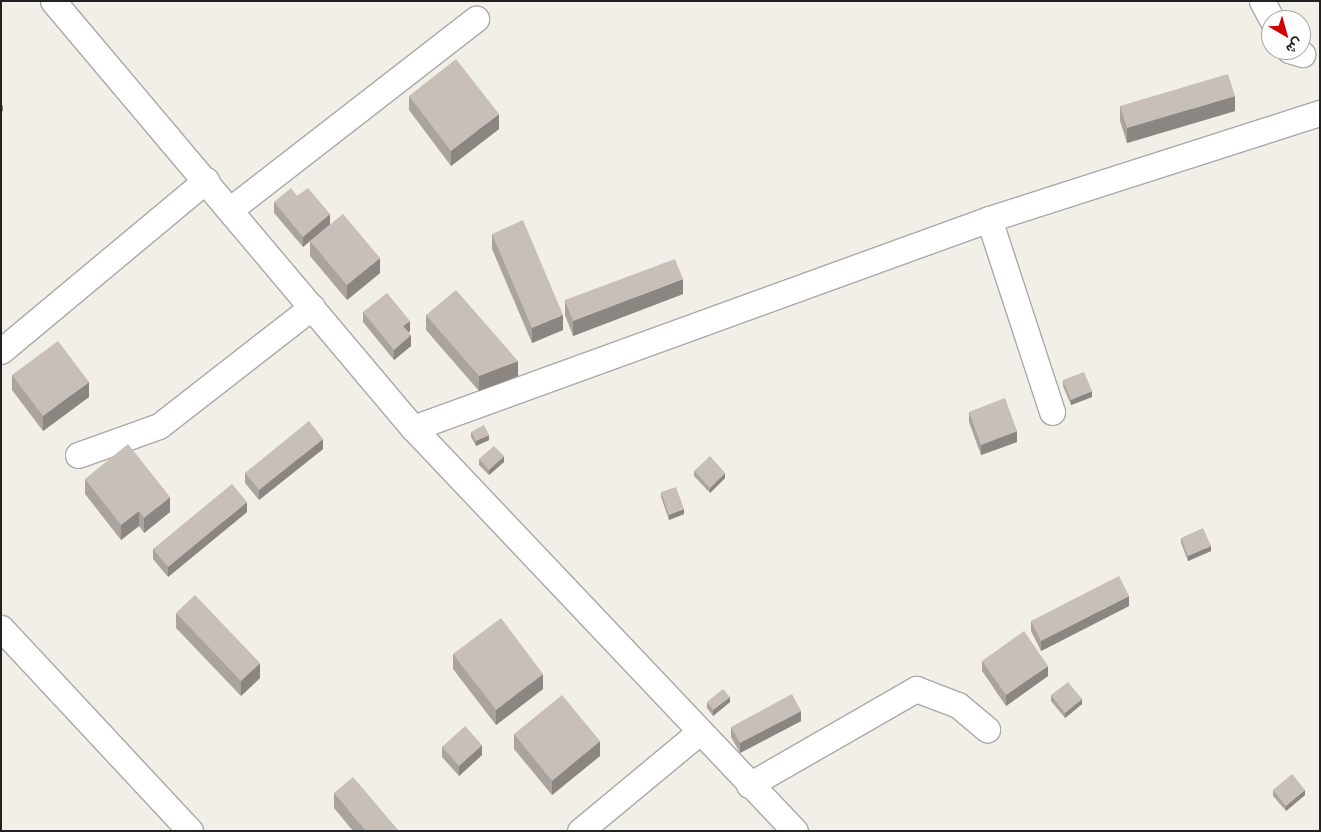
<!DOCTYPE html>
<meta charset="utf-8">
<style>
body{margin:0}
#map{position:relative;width:1321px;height:832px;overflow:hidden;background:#f2efe9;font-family:"IBM Plex Sans",Vazirmatn,sans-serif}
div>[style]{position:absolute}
.roads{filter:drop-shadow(1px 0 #a9a9a9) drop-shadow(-1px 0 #a9a9a9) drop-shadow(0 1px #a9a9a9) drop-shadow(0 -1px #a9a9a9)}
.street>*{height:25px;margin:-12.5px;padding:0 12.5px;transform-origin:12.5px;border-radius:12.5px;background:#fff}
.wall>*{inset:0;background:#aba49e}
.shaded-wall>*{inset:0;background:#8b8681}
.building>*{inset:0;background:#c7bfb8}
span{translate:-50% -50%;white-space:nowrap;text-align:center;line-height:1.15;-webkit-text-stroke:4.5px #fff;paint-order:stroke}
.frame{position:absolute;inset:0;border:2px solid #222;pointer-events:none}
.north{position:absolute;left:1261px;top:10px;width:50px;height:50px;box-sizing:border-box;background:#fff;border:1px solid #a7a7a7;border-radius:50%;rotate:142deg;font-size:14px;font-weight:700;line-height:20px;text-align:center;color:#222}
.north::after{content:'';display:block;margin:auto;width:18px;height:22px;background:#d40000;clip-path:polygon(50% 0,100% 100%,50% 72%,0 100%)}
</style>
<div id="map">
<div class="roads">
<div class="street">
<div style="left:53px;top:1px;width:559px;rotate:49.87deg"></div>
<div style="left:413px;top:428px;width:555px;rotate:46.53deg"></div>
<div style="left:1262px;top:1px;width:21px;rotate:62deg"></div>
<div style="left:1289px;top:50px;width:14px;rotate:17deg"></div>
<div style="left:232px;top:208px;width:309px;rotate:-37.8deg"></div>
<div style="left:989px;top:219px;width:203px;rotate:71.9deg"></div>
<div style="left:1px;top:351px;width:267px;rotate:-39.8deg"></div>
<div style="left:413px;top:428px;width:613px;rotate:-19.94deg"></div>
<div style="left:989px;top:219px;width:348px;rotate:-17.8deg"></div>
<div style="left:78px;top:455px;width:86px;rotate:-19.7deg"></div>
<div style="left:159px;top:426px;width:194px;rotate:-37.9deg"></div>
<div style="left:1px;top:628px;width:277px;rotate:47deg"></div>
<div style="left:749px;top:785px;width:193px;rotate:-29.9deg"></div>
<div style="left:916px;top:689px;width:45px;rotate:20.9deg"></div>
<div style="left:958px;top:705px;width:38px;rotate:40deg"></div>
<div style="left:580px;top:831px;width:153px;rotate:-39.7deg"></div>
</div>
</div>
<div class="wall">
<div style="clip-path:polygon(409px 96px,499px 129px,451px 166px,409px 110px)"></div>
<div style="clip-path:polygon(1120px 106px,1235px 111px,1127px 143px,1120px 121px)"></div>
<div style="clip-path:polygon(297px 196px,330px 224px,380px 273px,347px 300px,310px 256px,310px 241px,303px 247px,274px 213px,274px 202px)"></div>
<div style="clip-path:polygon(492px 234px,563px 330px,532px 343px,492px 249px)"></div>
<div style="clip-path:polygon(683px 294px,573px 336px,565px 315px,565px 300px)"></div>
<div style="clip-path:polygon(363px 312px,410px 331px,409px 332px,411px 346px,394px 360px,363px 322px)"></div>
<div style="clip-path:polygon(426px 315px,518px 376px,479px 391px,426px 330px)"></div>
<div style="clip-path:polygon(12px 375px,89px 397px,43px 431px,12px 390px)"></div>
<div style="clip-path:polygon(1063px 380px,1092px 397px,1071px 405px,1063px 386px)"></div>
<div style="clip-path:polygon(969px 412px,1017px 442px,981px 455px,969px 422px)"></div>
<div style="clip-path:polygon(471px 432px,489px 440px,476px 446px,471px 437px)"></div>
<div style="clip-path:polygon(323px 449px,259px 500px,245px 483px,245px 473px)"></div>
<div style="clip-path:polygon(479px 459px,504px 462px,489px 475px,479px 465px)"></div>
<div style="clip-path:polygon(694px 471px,725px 478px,710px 493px,694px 476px)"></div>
<div style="clip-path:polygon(85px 479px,170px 512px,144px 533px,139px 526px,121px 540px,85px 494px)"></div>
<div style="clip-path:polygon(661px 492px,684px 514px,669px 520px,661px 497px)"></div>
<div style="clip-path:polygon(247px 512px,168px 577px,153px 559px,153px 549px)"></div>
<div style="clip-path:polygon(1181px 538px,1211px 551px,1188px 561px,1181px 543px)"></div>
<div style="clip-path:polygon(1129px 606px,1041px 651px,1031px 631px,1031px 621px)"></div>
<div style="clip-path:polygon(176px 613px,260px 678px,241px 696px,176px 628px)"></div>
<div style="clip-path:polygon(453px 654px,543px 689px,496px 725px,453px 669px)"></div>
<div style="clip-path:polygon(982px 661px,1048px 676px,1006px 706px,982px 671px)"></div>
<div style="clip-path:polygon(1051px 695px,1082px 704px,1065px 718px,1051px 701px)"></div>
<div style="clip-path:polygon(707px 702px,730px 702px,713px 716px,707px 708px)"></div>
<div style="clip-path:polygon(801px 721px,740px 753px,731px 737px,731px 727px)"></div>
<div style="clip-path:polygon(514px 734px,600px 756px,552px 795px,514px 749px)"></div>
<div style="clip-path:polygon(442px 747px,482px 755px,459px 776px,442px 757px)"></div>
<div style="clip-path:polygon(1273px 790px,1305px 795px,1286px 811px,1273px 796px)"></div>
<div style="clip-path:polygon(334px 793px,399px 831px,353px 831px,334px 808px)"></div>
</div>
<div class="shaded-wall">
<div style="clip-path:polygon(1235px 96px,1235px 111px,1127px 143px,1127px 128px)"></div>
<div style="clip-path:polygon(3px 105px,3px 111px,1px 112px,1px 107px)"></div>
<div style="clip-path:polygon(499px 114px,499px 129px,451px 166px,451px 151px)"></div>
<div style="clip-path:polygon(330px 214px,330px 224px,303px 247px,303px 237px)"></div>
<div style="clip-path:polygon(380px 258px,380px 273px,347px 300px,347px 285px)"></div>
<div style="clip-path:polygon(683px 279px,683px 294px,573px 336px,573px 321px)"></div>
<div style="clip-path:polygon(563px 315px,563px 330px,532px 343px,532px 328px)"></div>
<div style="clip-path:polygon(410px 321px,410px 331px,403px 336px,403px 326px)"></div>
<div style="clip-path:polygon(411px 335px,411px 346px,394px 360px,394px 350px)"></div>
<div style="clip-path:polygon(518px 361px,518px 376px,479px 391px,479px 376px)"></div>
<div style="clip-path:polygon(89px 382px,89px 397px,43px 431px,43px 416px)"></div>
<div style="clip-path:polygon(1092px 391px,1092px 397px,1071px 405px,1071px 400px)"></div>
<div style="clip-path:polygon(1017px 431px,1017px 442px,981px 455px,981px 445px)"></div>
<div style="clip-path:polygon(489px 435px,489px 440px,476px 446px,476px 441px)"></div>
<div style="clip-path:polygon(323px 439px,323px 449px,259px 500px,259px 490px)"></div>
<div style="clip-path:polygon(504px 456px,504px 462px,489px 475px,489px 470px)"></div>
<div style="clip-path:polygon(725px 473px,725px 478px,710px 493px,710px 488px)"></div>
<div style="clip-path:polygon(170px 497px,170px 512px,144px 533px,144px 518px)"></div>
<div style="clip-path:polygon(247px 502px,247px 512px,168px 577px,168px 567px)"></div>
<div style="clip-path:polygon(684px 509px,684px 514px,669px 520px,669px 515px)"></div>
<div style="clip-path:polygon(139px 511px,139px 526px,121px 540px,121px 525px)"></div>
<div style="clip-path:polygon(1211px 546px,1211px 551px,1188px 561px,1188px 556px)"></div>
<div style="clip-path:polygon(1129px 596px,1129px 606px,1041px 651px,1041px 641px)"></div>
<div style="clip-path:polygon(260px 663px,260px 678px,241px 696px,241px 681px)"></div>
<div style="clip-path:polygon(1048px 666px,1048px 676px,1006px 706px,1006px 695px)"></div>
<div style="clip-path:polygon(543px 674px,543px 689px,496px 725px,496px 710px)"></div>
<div style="clip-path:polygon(730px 697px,730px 702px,713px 716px,713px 710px)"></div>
<div style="clip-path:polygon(1082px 699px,1082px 704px,1065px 718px,1065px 713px)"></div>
<div style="clip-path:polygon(801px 711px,801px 721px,740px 753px,740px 743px)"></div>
<div style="clip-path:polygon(600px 741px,600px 756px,552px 795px,552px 781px)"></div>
<div style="clip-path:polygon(482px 745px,482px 755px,459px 776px,459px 766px)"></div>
<div style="clip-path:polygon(1305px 790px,1305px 795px,1286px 811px,1286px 806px)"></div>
</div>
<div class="building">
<div style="clip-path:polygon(456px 59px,499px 114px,451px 151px,409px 96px)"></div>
<div style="clip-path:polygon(1228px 74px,1235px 96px,1127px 128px,1120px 106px)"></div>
<div style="clip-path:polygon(291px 188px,297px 196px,308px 188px,330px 214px,303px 237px,274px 202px)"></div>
<div style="clip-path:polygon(343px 214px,380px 258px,347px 285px,310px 241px)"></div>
<div style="clip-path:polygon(523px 220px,563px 315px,532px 328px,492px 234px)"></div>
<div style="clip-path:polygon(675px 259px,683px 279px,573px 321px,565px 300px)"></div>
<div style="clip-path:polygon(456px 290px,518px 361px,479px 376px,426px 315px)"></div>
<div style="clip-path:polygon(387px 293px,410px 321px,403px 326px,411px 335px,394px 350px,363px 312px)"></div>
<div style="clip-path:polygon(58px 341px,89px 382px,43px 416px,12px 375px)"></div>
<div style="clip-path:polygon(1084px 372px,1092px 391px,1071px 400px,1063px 380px)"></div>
<div style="clip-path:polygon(1005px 398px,1017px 431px,981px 445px,969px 412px)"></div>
<div style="clip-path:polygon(309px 421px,323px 439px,259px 490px,245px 473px)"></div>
<div style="clip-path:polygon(484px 425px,489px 435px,476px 441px,471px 432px)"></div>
<div style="clip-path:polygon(128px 444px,170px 497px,144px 518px,139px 511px,121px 525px,85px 479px)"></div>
<div style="clip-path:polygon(494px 446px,504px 456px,489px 470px,479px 459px)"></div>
<div style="clip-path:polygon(710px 456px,725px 473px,710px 488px,694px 471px)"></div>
<div style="clip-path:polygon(232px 484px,247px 502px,168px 567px,153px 549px)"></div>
<div style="clip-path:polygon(676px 487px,684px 509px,669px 515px,661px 492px)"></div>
<div style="clip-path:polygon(1203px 528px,1211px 546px,1188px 556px,1181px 538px)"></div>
<div style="clip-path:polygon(1119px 576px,1129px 596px,1041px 641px,1031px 621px)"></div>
<div style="clip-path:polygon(195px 595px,260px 663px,241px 681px,176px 613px)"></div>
<div style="clip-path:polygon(501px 618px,543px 674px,496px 710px,453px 654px)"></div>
<div style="clip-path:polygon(1024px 631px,1048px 666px,1006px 695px,982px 661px)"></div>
<div style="clip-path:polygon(1068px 682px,1082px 699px,1065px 713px,1051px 695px)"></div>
<div style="clip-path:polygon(723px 689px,730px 697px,713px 710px,707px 702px)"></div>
<div style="clip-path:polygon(792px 694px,801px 711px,740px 743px,731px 727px)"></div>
<div style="clip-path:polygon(562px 695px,600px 741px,552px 781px,514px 734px)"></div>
<div style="clip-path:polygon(465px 726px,482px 745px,459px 766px,442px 747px)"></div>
<div style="clip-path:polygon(1292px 774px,1305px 790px,1286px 806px,1273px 790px)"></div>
<div style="clip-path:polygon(353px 777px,399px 831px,366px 831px,334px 793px)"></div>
</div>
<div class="frame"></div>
<div class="north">ش</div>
</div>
